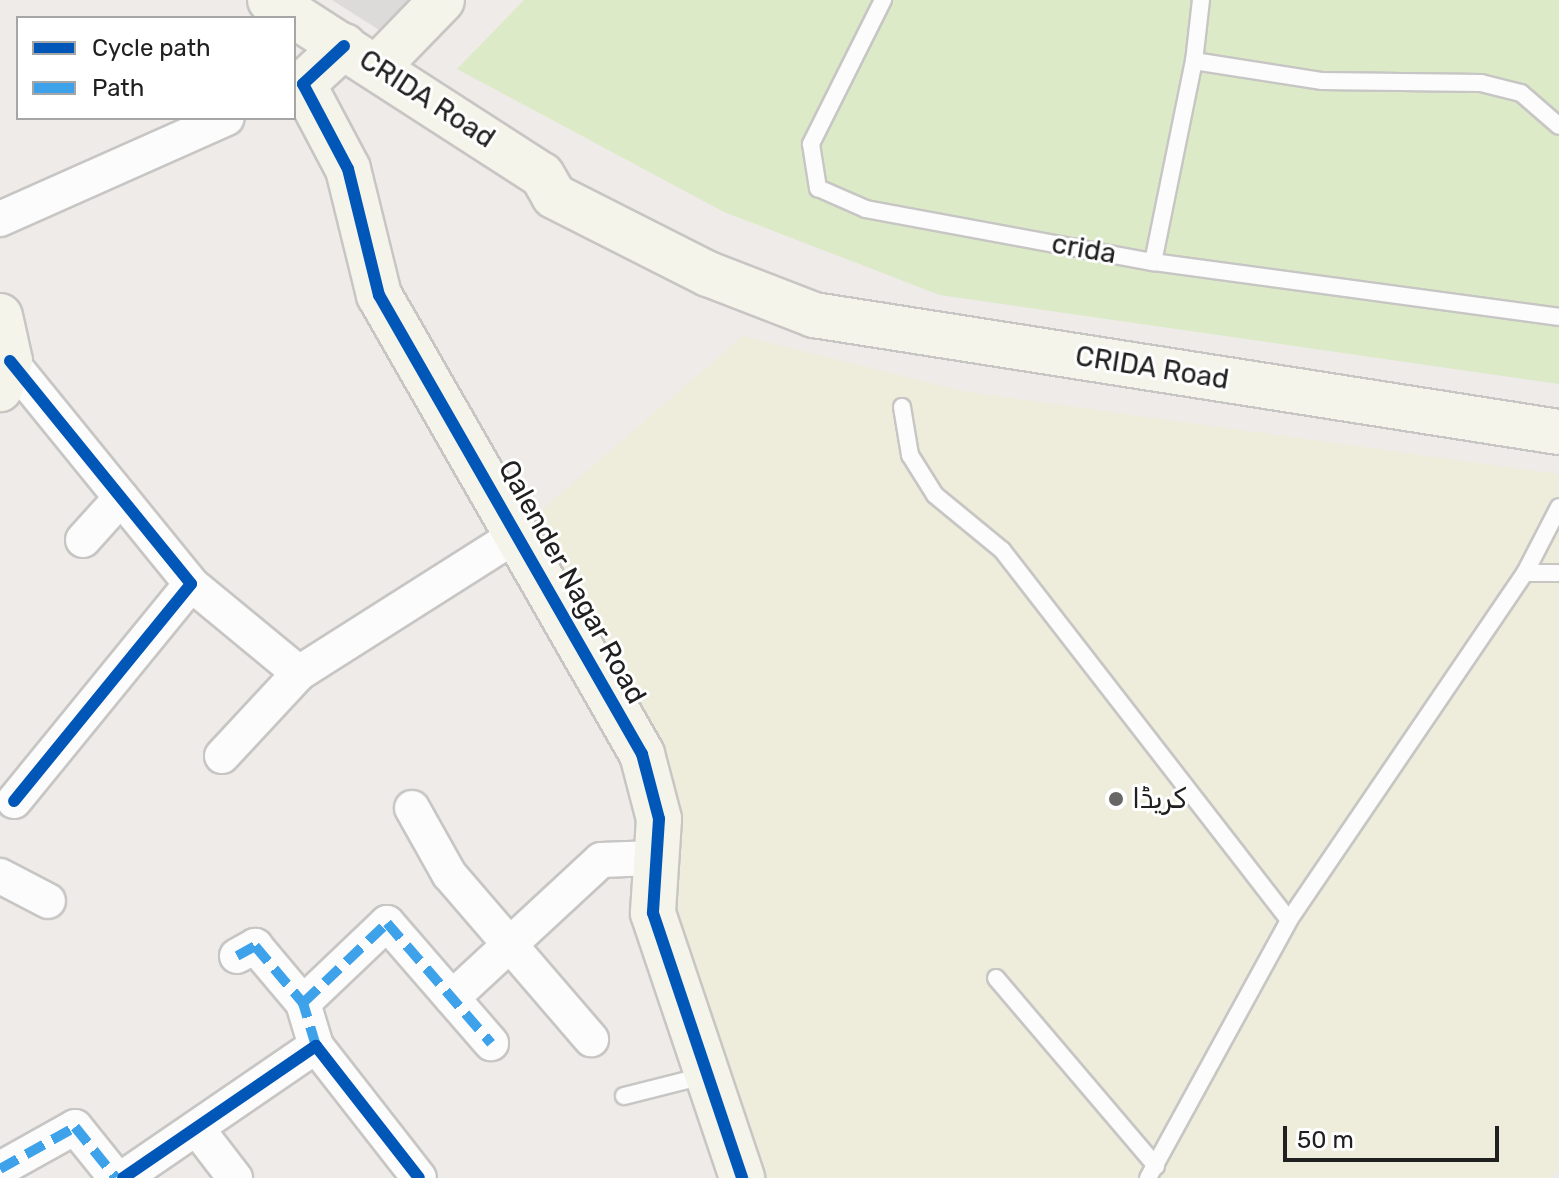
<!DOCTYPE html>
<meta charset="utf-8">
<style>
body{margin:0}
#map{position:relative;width:1559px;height:1178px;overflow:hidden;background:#eeebe8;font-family:Rubik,Cairo,sans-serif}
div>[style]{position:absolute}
.residential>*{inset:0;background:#dddbda}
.farmland>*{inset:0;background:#eeeddb}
.grass>*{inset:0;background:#dceac7}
.roads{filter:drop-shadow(2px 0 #c7c6c4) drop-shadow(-2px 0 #c7c6c4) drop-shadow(0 2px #c7c6c4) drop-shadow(0 -2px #c7c6c4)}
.lane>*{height:16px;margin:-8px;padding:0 8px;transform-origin:8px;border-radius:8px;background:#fcfcfc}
.street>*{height:34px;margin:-17px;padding:0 17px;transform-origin:17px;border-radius:17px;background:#fcfcfc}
.secondary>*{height:44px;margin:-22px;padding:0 22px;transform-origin:22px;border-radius:22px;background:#f4f4eb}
.quiet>*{height:10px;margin-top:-5px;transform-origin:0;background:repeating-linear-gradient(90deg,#3da2ea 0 20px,transparent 0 30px)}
.cycleway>*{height:12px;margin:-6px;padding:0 6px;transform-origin:6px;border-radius:6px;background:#0057b8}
.dots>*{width:22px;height:22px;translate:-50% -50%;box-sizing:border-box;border:4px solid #fff;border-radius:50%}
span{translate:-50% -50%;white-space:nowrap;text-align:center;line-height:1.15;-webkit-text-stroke:6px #fff;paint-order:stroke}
.street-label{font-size:28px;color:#202020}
.poi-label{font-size:28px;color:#202020}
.left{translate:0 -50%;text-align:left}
.legend{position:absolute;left:16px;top:16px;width:280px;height:104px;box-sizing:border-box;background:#fff;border:2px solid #a6a6a6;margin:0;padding:10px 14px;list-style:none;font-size:24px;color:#202020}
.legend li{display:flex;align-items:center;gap:16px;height:40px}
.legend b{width:40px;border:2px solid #a6a6a6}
.scale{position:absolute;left:1283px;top:1126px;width:216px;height:36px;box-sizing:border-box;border:4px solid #202020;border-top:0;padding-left:10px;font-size:24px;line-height:28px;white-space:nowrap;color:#202020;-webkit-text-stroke:6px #fff;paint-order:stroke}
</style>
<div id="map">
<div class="residential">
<div style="clip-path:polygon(332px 0,420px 0,387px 35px)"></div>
</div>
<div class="farmland">
<div style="clip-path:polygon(743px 336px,967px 392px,1559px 474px,1559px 1168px,1552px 1178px,759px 1178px,664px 894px,680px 845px,665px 752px,531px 519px)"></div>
</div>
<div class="grass">
<div style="clip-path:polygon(524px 0,1559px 0,1559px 384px,940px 295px,724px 212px,457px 69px)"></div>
</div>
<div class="roads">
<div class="lane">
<div style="left:883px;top:0;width:161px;rotate:116.6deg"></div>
<div style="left:811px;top:144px;width:45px;rotate:81deg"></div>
<div style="left:818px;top:188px;width:52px;rotate:23.6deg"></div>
<div style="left:866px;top:209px;width:292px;rotate:10.5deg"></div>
<div style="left:1153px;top:262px;width:410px;rotate:7.7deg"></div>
<div style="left:1201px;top:0;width:61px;rotate:96.5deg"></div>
<div style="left:1194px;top:61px;width:130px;rotate:8.9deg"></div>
<div style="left:1322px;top:81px;width:159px;rotate:0.7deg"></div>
<div style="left:1481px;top:83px;width:41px;rotate:14deg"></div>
<div style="left:1521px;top:93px;width:50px;rotate:41deg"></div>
<div style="left:1153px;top:262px;width:205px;rotate:-78.5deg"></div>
<div style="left:902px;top:407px;width:49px;rotate:80.5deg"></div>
<div style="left:910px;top:455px;width:47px;rotate:58deg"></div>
<div style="left:935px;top:495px;width:87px;rotate:39.4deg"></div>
<div style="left:1002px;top:550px;width:468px;rotate:52.2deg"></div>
<div style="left:1289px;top:920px;width:420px;rotate:-55.8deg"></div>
<div style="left:1525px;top:573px;width:74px;rotate:-62.7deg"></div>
<div style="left:1525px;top:573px;width:34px"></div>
<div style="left:996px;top:978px;width:247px;rotate:49.6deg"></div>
<div style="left:624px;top:1096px;width:81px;rotate:-14.2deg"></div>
<div style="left:1148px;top:1178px;width:294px;rotate:-61.3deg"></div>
</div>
<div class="street">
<div style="left:0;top:219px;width:248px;rotate:-24deg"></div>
<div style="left:10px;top:361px;width:287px;rotate:50.9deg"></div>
<div style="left:191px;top:584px;width:280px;rotate:129.2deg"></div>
<div style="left:83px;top:540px;width:57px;rotate:-47.9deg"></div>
<div style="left:191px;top:584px;width:140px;rotate:39.5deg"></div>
<div style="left:222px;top:756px;width:113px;rotate:-47.1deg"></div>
<div style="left:299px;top:673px;width:259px;rotate:-32.4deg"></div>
<div style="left:412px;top:808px;width:76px;rotate:60.7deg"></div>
<div style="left:449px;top:874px;width:218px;rotate:49.3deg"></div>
<div style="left:0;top:876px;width:54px;rotate:27.5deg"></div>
<div style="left:237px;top:956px;width:21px;rotate:-29deg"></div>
<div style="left:255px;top:946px;width:75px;rotate:49.9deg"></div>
<div style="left:452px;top:998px;width:203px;rotate:-42.8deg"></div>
<div style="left:601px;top:860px;width:53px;rotate:-2.2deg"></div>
<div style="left:316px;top:1046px;width:45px;rotate:-106.8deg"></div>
<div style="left:303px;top:1003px;width:116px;rotate:-43.6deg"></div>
<div style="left:387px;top:923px;width:159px;rotate:49.1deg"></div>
<div style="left:198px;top:1130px;width:61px;rotate:52.4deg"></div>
<div style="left:0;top:1169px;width:86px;rotate:-29.2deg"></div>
<div style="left:75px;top:1127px;width:65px;rotate:51.2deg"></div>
<div style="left:123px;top:1178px;width:234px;rotate:-34.4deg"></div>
<div style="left:316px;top:1046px;width:167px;rotate:52deg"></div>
</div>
<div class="secondary">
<div style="left:270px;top:0;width:323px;rotate:32.8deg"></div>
<div style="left:542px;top:175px;width:24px;rotate:60deg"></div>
<div style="left:554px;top:196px;width:173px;rotate:26.9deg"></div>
<div style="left:708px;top:274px;width:114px;rotate:21.1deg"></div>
<div style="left:814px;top:315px;width:754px;rotate:8.93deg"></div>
<div style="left:344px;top:46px;width:56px;rotate:137.2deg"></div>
<div style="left:303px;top:84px;width:96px;rotate:62.1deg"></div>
<div style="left:348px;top:169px;width:130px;rotate:76.2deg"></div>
<div style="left:379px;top:295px;width:529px;rotate:60.19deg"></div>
<div style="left:642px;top:754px;width:67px;rotate:75.3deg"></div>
<div style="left:659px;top:819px;width:94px;rotate:93.7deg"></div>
<div style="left:653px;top:913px;width:280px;rotate:71.4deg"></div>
<div style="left:380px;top:64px;width:89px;rotate:-45.9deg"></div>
<div style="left:0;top:316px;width:46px;rotate:77.5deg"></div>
<div style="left:10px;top:361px;width:30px;rotate:110deg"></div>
</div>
</div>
<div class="quiet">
<div style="left:237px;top:956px;width:21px;rotate:-29deg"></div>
<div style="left:255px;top:946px;width:75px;rotate:49.9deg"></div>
<div style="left:316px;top:1046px;width:45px;rotate:-106.8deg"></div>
<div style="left:303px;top:1003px;width:116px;rotate:-43.6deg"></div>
<div style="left:387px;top:923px;width:159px;rotate:49.1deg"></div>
<div style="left:0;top:1169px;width:86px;rotate:-29.2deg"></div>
<div style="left:75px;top:1127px;width:65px;rotate:51.2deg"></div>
</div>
<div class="cycleway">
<div style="left:344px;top:46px;width:56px;rotate:137.2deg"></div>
<div style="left:303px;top:84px;width:96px;rotate:62.1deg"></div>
<div style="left:348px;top:169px;width:130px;rotate:76.2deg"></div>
<div style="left:379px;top:295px;width:529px;rotate:60.19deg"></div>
<div style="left:642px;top:754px;width:67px;rotate:75.3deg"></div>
<div style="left:659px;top:819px;width:94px;rotate:93.7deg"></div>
<div style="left:653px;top:913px;width:280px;rotate:71.4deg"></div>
<div style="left:10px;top:361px;width:287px;rotate:50.9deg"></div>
<div style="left:191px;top:584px;width:280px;rotate:129.2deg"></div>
<div style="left:123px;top:1178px;width:234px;rotate:-34.4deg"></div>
<div style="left:316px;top:1046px;width:167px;rotate:52deg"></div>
</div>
<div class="dots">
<div style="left:1116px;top:799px;background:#686766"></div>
</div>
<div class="street-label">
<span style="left:427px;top:99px;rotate:33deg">CRIDA Road</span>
<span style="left:1084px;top:249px;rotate:10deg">crida</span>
<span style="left:1152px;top:368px;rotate:9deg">CRIDA Road</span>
<span style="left:572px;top:582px;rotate:61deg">Qalender Nagar Road</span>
</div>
<div class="poi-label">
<span class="left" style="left:1132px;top:799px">کریڈا</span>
</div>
<ul class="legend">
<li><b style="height:10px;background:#0057b8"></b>Cycle path</li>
<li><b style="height:10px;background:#3da2ea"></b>Path</li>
</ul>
<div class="scale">50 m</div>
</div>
